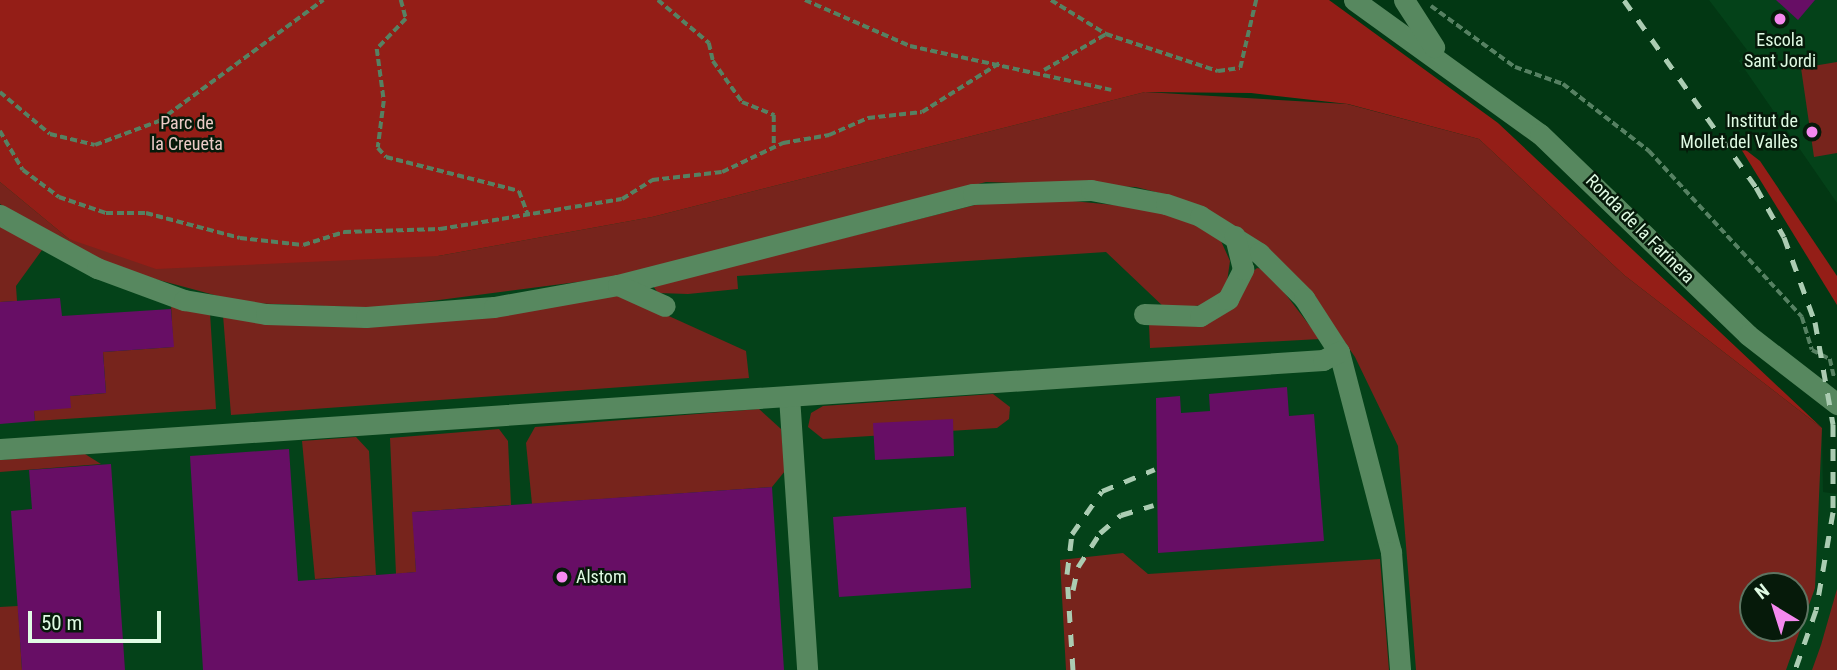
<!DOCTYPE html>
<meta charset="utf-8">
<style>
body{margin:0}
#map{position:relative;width:1837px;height:670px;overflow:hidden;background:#023713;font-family:"Roboto Condensed",sans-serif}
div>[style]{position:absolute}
.built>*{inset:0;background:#044219}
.green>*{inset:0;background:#77241c}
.forest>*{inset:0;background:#941e17}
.building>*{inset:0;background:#670e65}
.path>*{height:3.5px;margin-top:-1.75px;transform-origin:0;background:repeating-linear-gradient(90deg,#568162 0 7px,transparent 0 10.5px)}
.minor>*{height:21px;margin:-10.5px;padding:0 10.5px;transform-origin:10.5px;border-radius:10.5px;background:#57885f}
.rail>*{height:5px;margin-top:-2.5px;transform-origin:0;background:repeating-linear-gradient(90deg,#abccb2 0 12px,transparent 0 24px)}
.dots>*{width:19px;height:19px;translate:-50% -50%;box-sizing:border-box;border:4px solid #061a0a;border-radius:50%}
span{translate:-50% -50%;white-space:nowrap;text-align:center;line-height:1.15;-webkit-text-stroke:5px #061a0a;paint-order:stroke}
.poi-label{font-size:18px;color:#e0fbe4}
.right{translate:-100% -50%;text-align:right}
.left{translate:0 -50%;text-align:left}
.park-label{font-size:18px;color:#ecccc7}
.street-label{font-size:18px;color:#e0fbe4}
.north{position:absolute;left:1739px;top:572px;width:70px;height:70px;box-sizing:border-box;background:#061a0a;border:2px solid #5d7461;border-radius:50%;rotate:322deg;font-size:19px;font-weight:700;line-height:28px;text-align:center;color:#e0fbe4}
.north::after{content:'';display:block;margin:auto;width:24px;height:32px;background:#f589ef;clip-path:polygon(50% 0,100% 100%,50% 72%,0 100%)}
.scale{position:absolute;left:28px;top:611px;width:133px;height:32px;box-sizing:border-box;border:4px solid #e0fbe4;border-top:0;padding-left:9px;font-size:21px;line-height:24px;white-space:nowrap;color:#e0fbe4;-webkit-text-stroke:5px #061a0a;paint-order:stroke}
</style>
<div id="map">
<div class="built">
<div style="clip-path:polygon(1709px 0,1837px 0,1837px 203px,1739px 61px,1747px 50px)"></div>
<div style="clip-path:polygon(evenodd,1145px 92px,1822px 428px,1823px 492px,1837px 494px,1837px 670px,0 670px,0 182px,1145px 92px,1753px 586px,1795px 586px,1795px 628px,1753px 628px,1753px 586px)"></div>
</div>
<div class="green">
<div style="clip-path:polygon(1837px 62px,1837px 153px,1814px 157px,1801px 68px)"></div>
<div style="clip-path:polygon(evenodd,1145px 92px,1347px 104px,1479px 139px,1624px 275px,1822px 428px,1815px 588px,1786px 670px,1416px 670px,1398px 446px,1355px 357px,1311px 293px,1171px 196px,1136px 187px,986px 182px,616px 277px,378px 308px,244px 303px,129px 272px,43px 233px,0 204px,0 182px,69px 239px,438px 256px,652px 217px,1145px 92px,1753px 586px,1795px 586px,1795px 628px,1753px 628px,1753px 586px)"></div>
<div style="clip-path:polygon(1041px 198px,1156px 209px,1203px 226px,1221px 241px,1230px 261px,1226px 289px,1204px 305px,1166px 309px,1106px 252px,737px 276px,738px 289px,688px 294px,658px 293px,653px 286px,975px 205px)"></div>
<div style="clip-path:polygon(0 222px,42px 250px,16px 286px,17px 301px,0 302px)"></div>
<div style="clip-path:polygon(1257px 268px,1267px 270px,1320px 339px,1150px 348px,1149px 324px,1195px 322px)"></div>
<div style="clip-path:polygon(618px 293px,746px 351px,749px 378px,231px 415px,223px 315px)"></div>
<div style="clip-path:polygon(171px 303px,210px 313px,216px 409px,35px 421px,34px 411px,70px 396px,106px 393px,103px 352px,173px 347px)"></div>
<div style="clip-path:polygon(993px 394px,1010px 407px,1009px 419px,997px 428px,823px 439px,808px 427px,811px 413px,823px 406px)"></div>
<div style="clip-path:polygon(759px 409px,781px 429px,785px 471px,772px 487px,532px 504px,526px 443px,535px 427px)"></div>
<div style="clip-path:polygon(499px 429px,508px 441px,511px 505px,413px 512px,416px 572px,396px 574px,390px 438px)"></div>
<div style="clip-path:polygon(356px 437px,369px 451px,376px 575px,315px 579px,302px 441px)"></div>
<div style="clip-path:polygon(85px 454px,101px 464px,0 472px,0 460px)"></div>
<div style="clip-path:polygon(1123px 553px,1148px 574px,1380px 559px,1389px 670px,1066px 670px,1060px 560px)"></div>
<div style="clip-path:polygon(1837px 589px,1837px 670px,1812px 670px,1821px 645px)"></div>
<div style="clip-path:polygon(18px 606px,22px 670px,0 670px,0 607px)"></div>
</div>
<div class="forest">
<div style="clip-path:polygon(0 0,1329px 0,1498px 123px,1822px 428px,1624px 275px,1479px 139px,1348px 104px,1251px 93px,1145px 92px,652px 217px,438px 256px,156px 269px,69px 239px,0 182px)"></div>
<div style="clip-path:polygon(1738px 144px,1760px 161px,1837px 276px,1837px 305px)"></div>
</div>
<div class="building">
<div style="clip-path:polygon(1776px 0,1815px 0,1798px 20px)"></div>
<div style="clip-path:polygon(60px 298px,62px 316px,171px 309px,174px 347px,103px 352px,106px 393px,70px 396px,71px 408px,34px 411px,35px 421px,0 424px,0 302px)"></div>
<div style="clip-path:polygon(1287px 387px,1289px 416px,1314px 414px,1324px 541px,1158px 553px,1156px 398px,1180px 396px,1181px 413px,1210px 411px,1209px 394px)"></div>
<div style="clip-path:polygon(953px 419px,954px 456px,875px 460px,873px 423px)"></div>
<div style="clip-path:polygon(289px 449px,298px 581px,416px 572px,412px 512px,772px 487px,784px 670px,203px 670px,190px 456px)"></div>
<div style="clip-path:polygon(111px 464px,125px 670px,22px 670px,11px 511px,32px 509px,29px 470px)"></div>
<div style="clip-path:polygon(966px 507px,971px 588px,839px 597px,833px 517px)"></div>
</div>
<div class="path">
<div style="left:401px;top:0;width:20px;rotate:75deg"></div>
<div style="left:406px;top:19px;width:42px;rotate:134deg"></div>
<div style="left:377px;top:49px;width:52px;rotate:82.3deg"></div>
<div style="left:384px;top:101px;width:47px;rotate:97.3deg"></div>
<div style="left:378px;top:148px;width:12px;rotate:48deg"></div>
<div style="left:386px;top:157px;width:137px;rotate:14.3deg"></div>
<div style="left:519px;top:191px;width:26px;rotate:69deg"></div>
<div style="left:658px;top:0;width:67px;rotate:40.1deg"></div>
<div style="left:709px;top:43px;width:18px;rotate:77deg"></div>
<div style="left:713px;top:61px;width:50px;rotate:54.7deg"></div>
<div style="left:742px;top:102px;width:35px;rotate:22deg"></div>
<div style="left:774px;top:115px;width:32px;rotate:90deg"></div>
<div style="left:805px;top:0;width:115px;rotate:23.7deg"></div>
<div style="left:910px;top:46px;width:206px;rotate:12.3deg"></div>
<div style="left:1051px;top:0;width:65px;rotate:31.7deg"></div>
<div style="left:1106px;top:34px;width:118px;rotate:18.3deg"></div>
<div style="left:1218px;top:71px;width:22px;rotate:-8deg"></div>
<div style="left:1240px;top:68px;width:70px;rotate:-76.8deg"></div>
<div style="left:1431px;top:6px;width:104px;rotate:36deg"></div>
<div style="left:1515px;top:67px;width:51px;rotate:19.5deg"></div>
<div style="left:1563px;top:84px;width:109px;rotate:37.9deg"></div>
<div style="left:1649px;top:151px;width:226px;rotate:47.3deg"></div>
<div style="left:1802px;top:317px;width:34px;rotate:73deg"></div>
<div style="left:1812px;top:350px;width:20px;rotate:27deg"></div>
<div style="left:1830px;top:359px;width:18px;rotate:77deg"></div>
<div style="left:1044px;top:70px;width:72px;rotate:-30.1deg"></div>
<div style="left:0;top:92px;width:65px;rotate:40deg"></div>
<div style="left:50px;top:134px;width:46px;rotate:13.7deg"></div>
<div style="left:95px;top:145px;width:68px;rotate:-20.6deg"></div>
<div style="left:159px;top:121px;width:204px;rotate:-36.4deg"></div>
<div style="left:0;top:131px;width:45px;rotate:59.5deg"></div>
<div style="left:23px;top:170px;width:45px;rotate:36.9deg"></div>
<div style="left:59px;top:197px;width:50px;rotate:18.8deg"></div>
<div style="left:106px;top:213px;width:40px"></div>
<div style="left:146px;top:213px;width:97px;rotate:14.9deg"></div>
<div style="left:240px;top:238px;width:63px;rotate:6.3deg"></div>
<div style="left:303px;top:245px;width:43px;rotate:-17.6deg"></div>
<div style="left:344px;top:232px;width:96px;rotate:-1.8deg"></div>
<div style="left:440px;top:229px;width:184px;rotate:-9.4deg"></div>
<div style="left:622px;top:199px;width:36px;rotate:-32deg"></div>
<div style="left:652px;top:180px;width:70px;rotate:-6.5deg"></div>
<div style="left:722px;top:172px;width:68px;rotate:-25.4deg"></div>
<div style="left:783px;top:143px;width:47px;rotate:-9.9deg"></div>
<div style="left:829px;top:135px;width:43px;rotate:-23.6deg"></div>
<div style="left:868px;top:118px;width:54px;rotate:-6.3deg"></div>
<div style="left:922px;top:112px;width:93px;rotate:-32.3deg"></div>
</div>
<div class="minor">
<div style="left:1354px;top:0;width:229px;rotate:35.8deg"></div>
<div style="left:1540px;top:134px;width:289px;rotate:44deg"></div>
<div style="left:1748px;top:335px;width:113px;rotate:37.8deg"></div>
<div style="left:1404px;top:0;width:56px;rotate:57.4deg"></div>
<div style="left:0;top:215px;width:111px;rotate:28.7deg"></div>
<div style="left:97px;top:268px;width:93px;rotate:20.2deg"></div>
<div style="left:184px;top:300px;width:83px;rotate:9.7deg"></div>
<div style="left:266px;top:314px;width:100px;rotate:1.7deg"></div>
<div style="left:366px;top:317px;width:128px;rotate:-4.5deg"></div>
<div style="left:494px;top:307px;width:126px;rotate:-10.1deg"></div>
<div style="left:618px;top:285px;width:366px;rotate:-14.4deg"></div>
<div style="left:973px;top:194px;width:118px;rotate:-1.9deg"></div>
<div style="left:1091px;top:190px;width:76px;rotate:10.6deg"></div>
<div style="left:1166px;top:204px;width:36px;rotate:19deg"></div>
<div style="left:1200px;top:216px;width:70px;rotate:32.1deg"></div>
<div style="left:1259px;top:253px;width:64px;rotate:45deg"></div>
<div style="left:1304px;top:298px;width:64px;rotate:57.1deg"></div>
<div style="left:1339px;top:352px;width:207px;rotate:75.4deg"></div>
<div style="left:1391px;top:552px;width:118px;rotate:85.6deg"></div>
<div style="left:618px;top:285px;width:51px;rotate:24.1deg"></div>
<div style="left:1144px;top:314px;width:56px;rotate:2deg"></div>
<div style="left:1200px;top:316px;width:33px;rotate:-31deg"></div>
<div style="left:1228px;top:299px;width:34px;rotate:-63deg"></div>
<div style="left:1243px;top:269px;width:34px;rotate:-104deg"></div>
<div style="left:789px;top:396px;width:275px;rotate:86.2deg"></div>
<div style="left:0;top:449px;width:1326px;rotate:-3.85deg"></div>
<div style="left:1323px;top:360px;width:18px;rotate:-27deg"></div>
</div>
<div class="rail">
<div style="left:1624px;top:0;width:229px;rotate:54.8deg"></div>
<div style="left:1756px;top:187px;width:57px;rotate:60.8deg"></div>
<div style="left:1784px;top:237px;width:90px;rotate:70deg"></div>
<div style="left:1815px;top:322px;width:104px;rotate:80deg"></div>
<div style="left:1833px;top:424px;width:88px;rotate:90deg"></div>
<div style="left:1833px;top:512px;width:99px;rotate:99.8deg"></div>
<div style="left:1816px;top:610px;width:64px;rotate:109.3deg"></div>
<div style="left:1073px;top:590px;width:24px;rotate:-78deg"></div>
<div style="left:1078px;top:567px;width:40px;rotate:-57.1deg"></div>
<div style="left:1100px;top:533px;width:28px;rotate:-41deg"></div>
<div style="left:1121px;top:515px;width:34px;rotate:-17deg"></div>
<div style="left:1073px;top:670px;width:96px;rotate:-93.6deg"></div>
<div style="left:1067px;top:574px;width:40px;rotate:-82.9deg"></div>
<div style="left:1072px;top:534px;width:52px;rotate:-55.1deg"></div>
<div style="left:1102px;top:491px;width:57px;rotate:-22.5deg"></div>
</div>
<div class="dots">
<div style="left:1780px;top:19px;background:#f589ef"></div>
<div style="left:1812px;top:132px;background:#f589ef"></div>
<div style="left:562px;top:577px;background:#f589ef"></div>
</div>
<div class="poi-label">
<span style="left:1780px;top:51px">Escola<br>Sant Jordi</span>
<span class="right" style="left:1798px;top:132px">Institut de<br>Mollet del Vallès</span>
<span class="left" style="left:576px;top:577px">Alstom</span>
</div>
<div class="park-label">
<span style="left:187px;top:134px">Parc de<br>la Creueta</span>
</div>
<div class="street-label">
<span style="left:1640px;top:229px;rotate:45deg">Ronda de la Farinera</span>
</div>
<div class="north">N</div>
<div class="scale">50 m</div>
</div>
